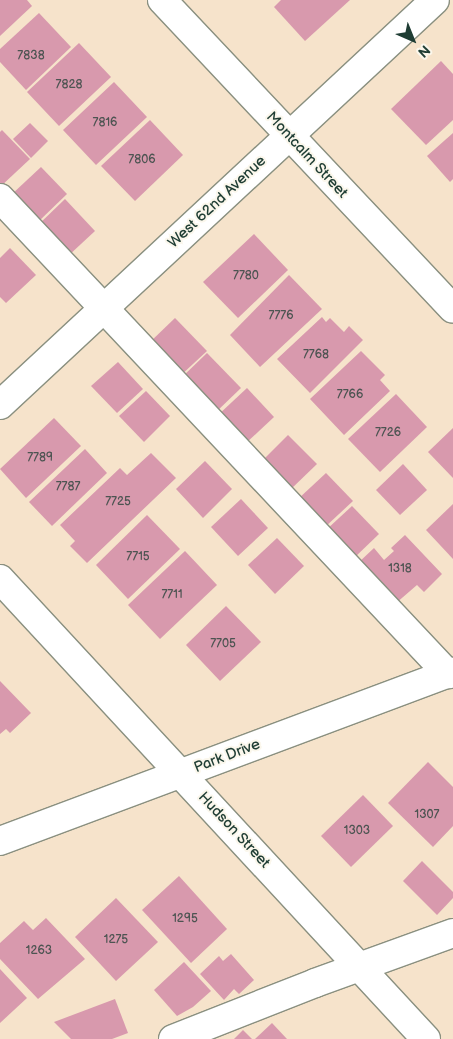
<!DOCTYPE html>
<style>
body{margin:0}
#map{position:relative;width:453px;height:1039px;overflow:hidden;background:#f6e3cb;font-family:"Balsamiq Sans",sans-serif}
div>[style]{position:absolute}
.building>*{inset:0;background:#d899ad}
.roads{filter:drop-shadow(1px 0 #8a9080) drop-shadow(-1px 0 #8a9080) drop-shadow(0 1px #8a9080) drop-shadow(0 -1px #8a9080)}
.minor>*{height:28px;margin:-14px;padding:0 14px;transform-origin:14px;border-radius:14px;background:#fff}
span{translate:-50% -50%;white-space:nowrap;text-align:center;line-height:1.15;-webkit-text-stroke:4px #fbf7ec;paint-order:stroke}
.number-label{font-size:12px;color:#4d5452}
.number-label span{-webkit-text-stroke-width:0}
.street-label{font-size:15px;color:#1f3d34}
.north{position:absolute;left:388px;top:15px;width:50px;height:50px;-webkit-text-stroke:4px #fbf7ec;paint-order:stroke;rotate:136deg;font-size:14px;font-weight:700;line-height:20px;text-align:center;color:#1f3d34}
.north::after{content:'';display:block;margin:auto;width:18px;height:22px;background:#1f3d34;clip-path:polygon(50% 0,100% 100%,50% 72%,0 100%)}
</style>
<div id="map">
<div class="building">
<div style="clip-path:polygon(0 0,27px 0,32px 6px,0 36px)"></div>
<div style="clip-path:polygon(281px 0,350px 0,305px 41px,274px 7px)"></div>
<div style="clip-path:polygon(39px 13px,71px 47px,26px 90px,0 62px,0 49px)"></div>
<div style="clip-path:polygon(79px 43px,111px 77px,59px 126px,27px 92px)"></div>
<div style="clip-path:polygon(441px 61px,453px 74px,453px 120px,426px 145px,391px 109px)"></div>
<div style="clip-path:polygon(114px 82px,147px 117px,96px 165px,63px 130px)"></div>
<div style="clip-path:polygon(150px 120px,183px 155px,135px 201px,101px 166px)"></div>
<div style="clip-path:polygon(30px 123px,48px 141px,31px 158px,13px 139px)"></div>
<div style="clip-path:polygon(2px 130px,30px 159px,0 187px,0 132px)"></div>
<div style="clip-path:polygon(453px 133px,453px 179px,450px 182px,427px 156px)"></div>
<div style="clip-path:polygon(41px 167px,67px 194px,37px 223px,11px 195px)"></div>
<div style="clip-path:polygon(65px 199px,95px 231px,67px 257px,37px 226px)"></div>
<div style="clip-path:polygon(254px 234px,288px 270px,238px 318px,203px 282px)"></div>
<div style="clip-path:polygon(10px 248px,36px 275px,6px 303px,0 297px,0 258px)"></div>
<div style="clip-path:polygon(289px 275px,322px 309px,260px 367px,230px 335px)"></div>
<div style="clip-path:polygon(322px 317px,326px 322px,330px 318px,344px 332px,349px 326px,363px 340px,310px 393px,277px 359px)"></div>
<div style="clip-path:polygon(175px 318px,207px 351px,179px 377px,148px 344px)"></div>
<div style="clip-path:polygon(361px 351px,385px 375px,380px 380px,390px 391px,344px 435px,310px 399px)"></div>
<div style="clip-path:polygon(207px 353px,241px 388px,214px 414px,180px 379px)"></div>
<div style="clip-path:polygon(118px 362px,143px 389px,117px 413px,91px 386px)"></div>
<div style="clip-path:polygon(247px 388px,274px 417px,244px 445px,217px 416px)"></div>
<div style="clip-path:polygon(146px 391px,170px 416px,144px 442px,119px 416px)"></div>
<div style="clip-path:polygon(396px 394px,427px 427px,380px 472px,348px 439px)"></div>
<div style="clip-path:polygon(54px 418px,81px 446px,26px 498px,0 469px)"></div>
<div style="clip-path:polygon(453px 428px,453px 478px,428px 452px)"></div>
<div style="clip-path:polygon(288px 435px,317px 464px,289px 491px,261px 462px)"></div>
<div style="clip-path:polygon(85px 449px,107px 473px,52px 526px,29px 502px)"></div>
<div style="clip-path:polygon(151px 453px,176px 478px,87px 563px,70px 546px,75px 541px,60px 525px,120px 468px,127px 475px)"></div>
<div style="clip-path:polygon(205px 461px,232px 489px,203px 518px,176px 489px)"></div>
<div style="clip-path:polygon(403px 464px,427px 490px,400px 515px,376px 490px)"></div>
<div style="clip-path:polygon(326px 473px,353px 501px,324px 528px,297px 500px)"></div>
<div style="clip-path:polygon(241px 499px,268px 528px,238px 556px,211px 527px)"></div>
<div style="clip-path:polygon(453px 504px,453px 559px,426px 530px)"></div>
<div style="clip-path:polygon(352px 506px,379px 534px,353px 559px,326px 530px)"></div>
<div style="clip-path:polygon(147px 515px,180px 549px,128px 599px,96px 565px)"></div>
<div style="clip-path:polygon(405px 535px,442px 574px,424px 592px,417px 585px,395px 604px,357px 564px,374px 548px,384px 560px,394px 551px,391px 548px)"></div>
<div style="clip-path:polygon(277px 538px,304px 566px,275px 594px,248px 565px)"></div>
<div style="clip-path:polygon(185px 551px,217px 585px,160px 639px,128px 605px)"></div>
<div style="clip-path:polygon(226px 606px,261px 642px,220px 681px,186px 645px)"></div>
<div style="clip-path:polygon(0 681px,31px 713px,10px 733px,6px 729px,0 734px)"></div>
<div style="clip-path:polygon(428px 762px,453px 787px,453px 826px,433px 847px,388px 803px)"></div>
<div style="clip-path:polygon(363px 795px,393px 826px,351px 867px,321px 836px)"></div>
<div style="clip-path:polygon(422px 861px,453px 892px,453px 898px,437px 915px,403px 881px)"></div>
<div style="clip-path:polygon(179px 876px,227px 929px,191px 963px,142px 910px)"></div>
<div style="clip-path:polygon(116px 898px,158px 942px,116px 981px,75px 937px)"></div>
<div style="clip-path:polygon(46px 918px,85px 959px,38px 999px,0 959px,0 943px,24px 921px,33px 930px)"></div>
<div style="clip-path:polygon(231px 954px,254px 980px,239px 994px,234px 989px,224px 1000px,200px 974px,219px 956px,223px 961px)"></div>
<div style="clip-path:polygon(184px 962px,211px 991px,193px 1007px,177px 1016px,154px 990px)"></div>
<div style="clip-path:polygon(0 969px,27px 998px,0 1023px)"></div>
<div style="clip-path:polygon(115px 999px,128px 1033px,112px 1039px,71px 1039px,54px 1022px)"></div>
<div style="clip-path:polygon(272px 1023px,287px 1039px,255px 1039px)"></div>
<div style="clip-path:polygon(243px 1030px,252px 1039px,234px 1039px)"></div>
</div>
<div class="roads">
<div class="minor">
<div style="left:162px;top:0;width:424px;rotate:46.7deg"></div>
<div style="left:0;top:198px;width:654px;rotate:46.74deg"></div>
<div style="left:0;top:405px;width:594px;rotate:-42.95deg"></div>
<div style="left:0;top:579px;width:627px;rotate:47.2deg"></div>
<div style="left:0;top:841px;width:483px;rotate:-20.5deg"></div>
<div style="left:173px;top:1039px;width:153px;rotate:-21.5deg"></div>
<div style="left:315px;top:983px;width:147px;rotate:-19.9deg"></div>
</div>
</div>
<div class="number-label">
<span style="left:31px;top:56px">7838</span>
<span style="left:69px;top:85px">7828</span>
<span style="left:105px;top:123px">7816</span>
<span style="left:142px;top:160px">7806</span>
<span style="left:246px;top:276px">7780</span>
<span style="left:281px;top:316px">7776</span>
<span style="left:316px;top:355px">7768</span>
<span style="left:350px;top:395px">7766</span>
<span style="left:388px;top:433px">7726</span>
<span style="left:40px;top:458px">7789</span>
<span style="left:68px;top:487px">7787</span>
<span style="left:118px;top:502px">7725</span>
<span style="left:138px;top:557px">7715</span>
<span style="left:400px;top:569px">1318</span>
<span style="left:172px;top:595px">7711</span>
<span style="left:223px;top:644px">7705</span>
<span style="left:427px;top:815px">1307</span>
<span style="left:357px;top:831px">1303</span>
<span style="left:185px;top:919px">1295</span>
<span style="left:116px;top:940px">1275</span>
<span style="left:39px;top:951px">1263</span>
</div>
<div class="street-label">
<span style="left:307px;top:155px;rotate:47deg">Montcalm Street</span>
<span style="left:217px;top:202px;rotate:-43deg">West 62nd Avenue</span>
<span style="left:227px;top:756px;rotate:-21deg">Park Drive</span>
<span style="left:234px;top:830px;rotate:47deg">Hudson Street</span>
</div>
<div class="north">N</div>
</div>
